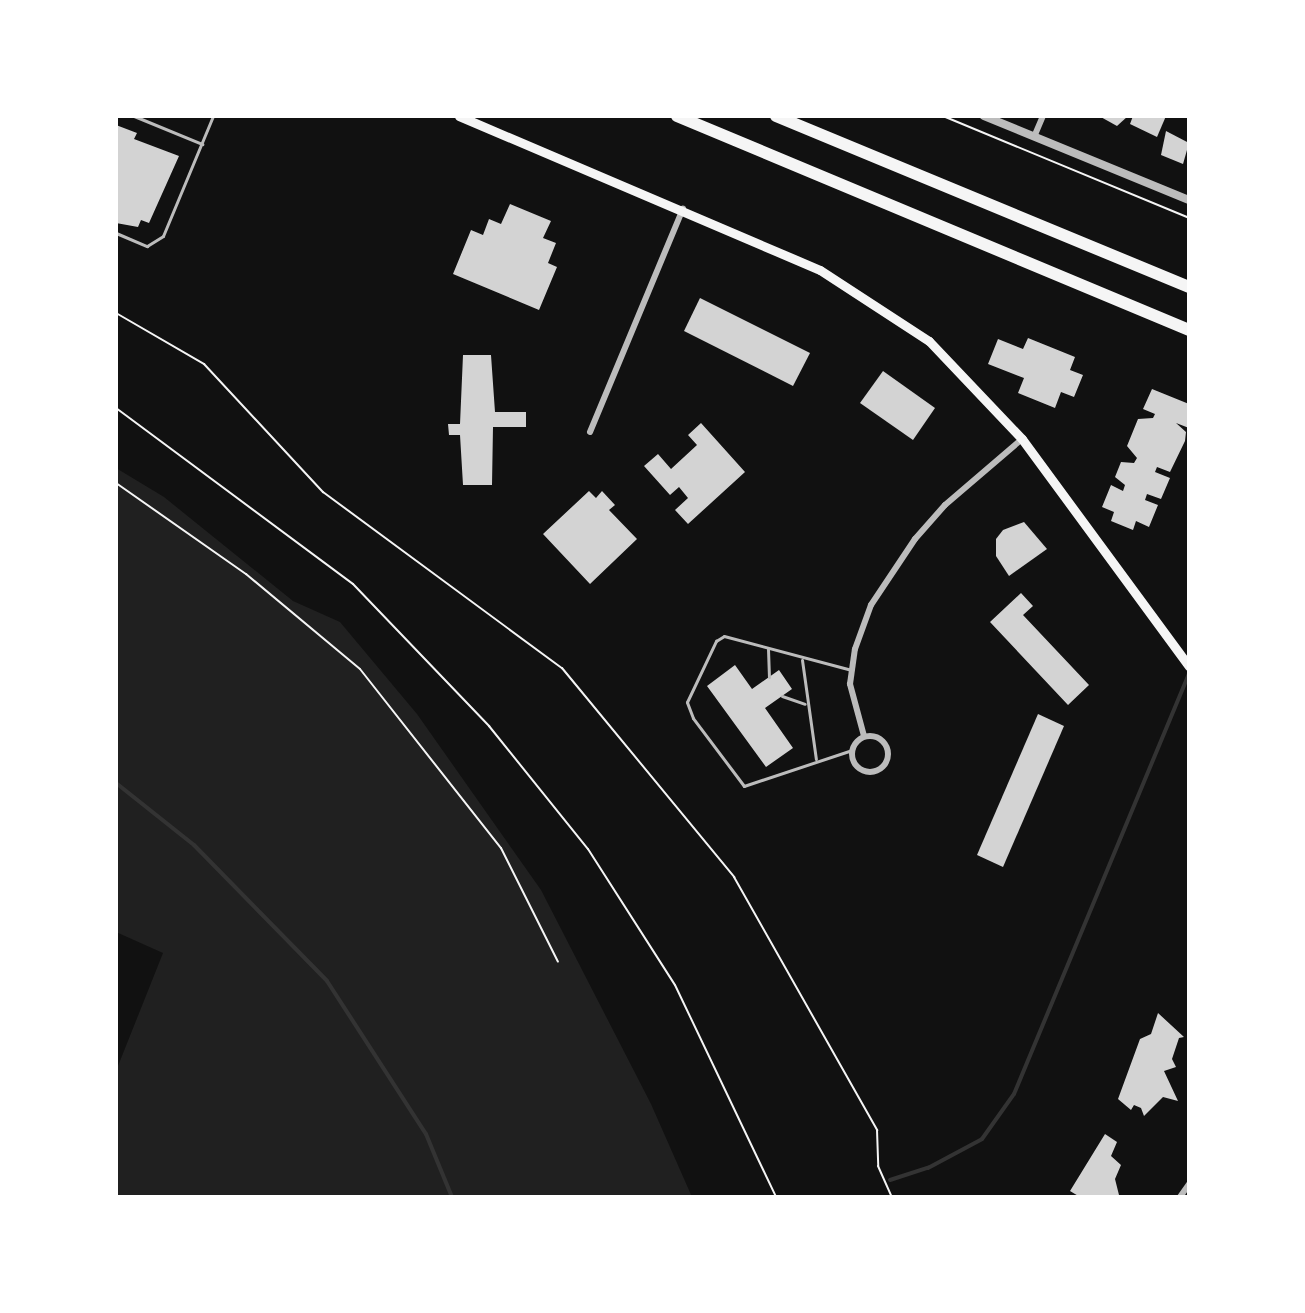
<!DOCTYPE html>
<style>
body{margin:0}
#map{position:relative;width:1305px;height:1313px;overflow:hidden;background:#111;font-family:"Varela Round",sans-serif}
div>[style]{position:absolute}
.green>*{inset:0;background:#202020}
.stream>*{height:4px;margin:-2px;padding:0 2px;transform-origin:2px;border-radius:2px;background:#333}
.building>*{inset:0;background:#d3d3d3}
.path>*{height:2px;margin:-1px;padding:0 1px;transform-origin:1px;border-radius:1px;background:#f5f5f5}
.service>*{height:3px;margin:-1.5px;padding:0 1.5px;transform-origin:1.5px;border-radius:1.5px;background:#bcbcbc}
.minor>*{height:6px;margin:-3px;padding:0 3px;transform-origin:3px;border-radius:3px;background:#bcbcbc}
.minor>.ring{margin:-3px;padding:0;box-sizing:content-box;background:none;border:6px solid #bcbcbc;border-radius:50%}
.tertiary>*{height:8px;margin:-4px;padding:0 4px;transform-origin:4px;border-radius:4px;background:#bcbcbc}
.secondary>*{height:9px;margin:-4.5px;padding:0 4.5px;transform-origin:4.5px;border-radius:4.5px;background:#f5f5f5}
.motorway>*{height:12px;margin:-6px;padding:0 6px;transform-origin:6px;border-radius:6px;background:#f5f5f5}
span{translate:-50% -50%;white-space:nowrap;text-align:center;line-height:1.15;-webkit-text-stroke:7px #fff;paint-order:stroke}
.frame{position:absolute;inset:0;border:118px solid #fff;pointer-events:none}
</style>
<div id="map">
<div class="green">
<div style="clip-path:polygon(116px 468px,164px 497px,293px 601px,340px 622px,417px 714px,541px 890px,651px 1104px,692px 1197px,116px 1197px,116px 1071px,163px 953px,116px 932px)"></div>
</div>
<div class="stream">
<div style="left:116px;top:783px;width:100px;rotate:38.5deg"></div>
<div style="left:194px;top:845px;width:190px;rotate:45.6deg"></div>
<div style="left:327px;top:981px;width:182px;rotate:57.1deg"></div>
<div style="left:426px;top:1134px;width:68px;rotate:67.6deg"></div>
<div style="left:890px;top:1180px;width:40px;rotate:-18deg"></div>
<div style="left:928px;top:1168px;width:61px;rotate:-28.2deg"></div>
<div style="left:982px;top:1139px;width:55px;rotate:-54.6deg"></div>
<div style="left:1014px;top:1094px;width:455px;rotate:-67.4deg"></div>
</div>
<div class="building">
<div style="clip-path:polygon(1099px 116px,1128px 116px,1117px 126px)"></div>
<div style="clip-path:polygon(1133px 116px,1166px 116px,1157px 137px,1130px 124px)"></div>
<div style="clip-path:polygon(116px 125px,137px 133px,134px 139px,179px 156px,149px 223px,141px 220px,138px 227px,116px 223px)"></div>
<div style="clip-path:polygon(1166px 131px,1189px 143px,1183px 164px,1161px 155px)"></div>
<div style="clip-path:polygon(510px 204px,551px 221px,543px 238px,556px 243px,548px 263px,557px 267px,539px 310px,453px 274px,471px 230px,483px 235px,489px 219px,501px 224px)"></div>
<div style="clip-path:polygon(700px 298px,810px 353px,793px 386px,684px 331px)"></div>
<div style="clip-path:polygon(1028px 338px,1075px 357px,1070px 370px,1083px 375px,1074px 397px,1061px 392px,1055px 408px,1018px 393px,1024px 378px,988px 364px,998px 339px,1023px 349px)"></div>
<div style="clip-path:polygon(463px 355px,491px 355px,495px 412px,526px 412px,526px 427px,493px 427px,492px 485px,463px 485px,460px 435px,449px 435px,448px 424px,460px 424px)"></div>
<div style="clip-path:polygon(883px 371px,935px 408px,913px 440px,860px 403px)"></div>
<div style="clip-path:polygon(1152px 389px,1189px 404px,1189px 428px,1176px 423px,1186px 432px,1185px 441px,1170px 472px,1157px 467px,1155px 472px,1170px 478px,1161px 499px,1147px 494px,1145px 500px,1158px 505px,1149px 527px,1136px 521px,1133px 530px,1111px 521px,1114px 512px,1102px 507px,1111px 485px,1123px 491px,1125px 485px,1115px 477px,1121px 462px,1134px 463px,1137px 458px,1127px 446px,1138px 419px,1153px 418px,1155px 414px,1143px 409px)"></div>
<div style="clip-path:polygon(701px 423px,745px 472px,688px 524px,675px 510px,688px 498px,679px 487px,670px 495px,644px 466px,658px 454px,671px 469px,697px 445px,688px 435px)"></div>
<div style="clip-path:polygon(589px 491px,596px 498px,602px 491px,615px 505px,609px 510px,637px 539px,590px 584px,543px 534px)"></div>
<div style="clip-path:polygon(1024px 522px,1047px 549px,1009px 576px,996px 556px,996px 539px,1003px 530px)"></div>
<div style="clip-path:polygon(1021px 593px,1033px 606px,1023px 615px,1089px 685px,1068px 705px,990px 622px)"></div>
<div style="clip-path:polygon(735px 665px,752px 689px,779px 670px,792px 689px,765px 708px,793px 748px,766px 767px,707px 686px)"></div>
<div style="clip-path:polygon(1038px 714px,1064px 726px,1003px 867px,977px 855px)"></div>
<div style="clip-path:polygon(1158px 1013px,1184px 1037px,1179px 1038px,1172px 1059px,1176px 1067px,1164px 1071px,1178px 1101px,1163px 1097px,1144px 1116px,1141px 1108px,1134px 1105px,1131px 1110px,1118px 1099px,1140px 1039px,1151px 1034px)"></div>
<div style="clip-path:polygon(1105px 1134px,1117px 1142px,1111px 1156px,1121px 1165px,1115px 1179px,1119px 1195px,1080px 1197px,1070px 1191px)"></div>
</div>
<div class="path">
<div style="left:943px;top:116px;width:266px;rotate:22.5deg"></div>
<div style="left:116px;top:313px;width:102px;rotate:30.1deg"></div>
<div style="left:204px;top:364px;width:175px;rotate:47.1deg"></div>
<div style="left:323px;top:492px;width:297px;rotate:36.4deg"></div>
<div style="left:562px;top:668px;width:271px;rotate:50.5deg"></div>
<div style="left:734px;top:877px;width:291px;rotate:60.5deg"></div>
<div style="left:877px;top:1130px;width:36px;rotate:88deg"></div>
<div style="left:878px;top:1166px;width:34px;rotate:66deg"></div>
<div style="left:116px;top:408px;width:295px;rotate:36.6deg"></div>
<div style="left:353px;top:584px;width:197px;rotate:46.2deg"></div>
<div style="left:489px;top:726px;width:158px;rotate:51.2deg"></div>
<div style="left:588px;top:849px;width:161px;rotate:57.4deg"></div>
<div style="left:675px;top:985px;width:235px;rotate:64.5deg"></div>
<div style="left:116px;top:483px;width:159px;rotate:35deg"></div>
<div style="left:246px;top:574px;width:148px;rotate:39.8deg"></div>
<div style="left:360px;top:669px;width:228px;rotate:51.8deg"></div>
<div style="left:501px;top:848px;width:127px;rotate:63.4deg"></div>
</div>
<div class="service">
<div style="left:134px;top:116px;width:74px;rotate:22.4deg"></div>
<div style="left:116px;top:233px;width:34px;rotate:23deg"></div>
<div style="left:147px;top:246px;width:19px;rotate:-32deg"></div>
<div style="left:163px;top:236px;width:130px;rotate:-67.4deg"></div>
<div style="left:768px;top:649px;width:28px;rotate:88deg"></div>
<div style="left:802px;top:660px;width:100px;rotate:82deg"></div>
<div style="left:782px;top:696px;width:24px;rotate:19deg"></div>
<div style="left:852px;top:750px;width:114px;rotate:161.6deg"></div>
<div style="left:744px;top:786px;width:85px;rotate:-126.9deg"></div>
<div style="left:693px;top:718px;width:17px;rotate:-111deg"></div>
<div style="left:687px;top:702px;width:68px;rotate:-64.6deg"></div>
<div style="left:716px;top:641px;width:9px;rotate:-32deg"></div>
<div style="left:724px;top:636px;width:132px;rotate:14.9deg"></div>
<div style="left:1189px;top:943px;width:43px;rotate:90deg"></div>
</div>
<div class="minor">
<div style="left:1034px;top:137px;width:23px;rotate:-67deg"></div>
<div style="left:590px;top:432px;width:242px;rotate:-67.4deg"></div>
<div class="ring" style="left:852px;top:736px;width:30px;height:30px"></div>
<div style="left:864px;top:736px;width:54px;rotate:-105.1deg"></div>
<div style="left:850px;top:684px;width:35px;rotate:-82deg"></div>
<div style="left:855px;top:649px;width:47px;rotate:-70deg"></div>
<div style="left:871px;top:605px;width:79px;rotate:-56.3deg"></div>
<div style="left:915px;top:539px;width:45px;rotate:-48.6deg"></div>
<div style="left:945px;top:505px;width:101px;rotate:-40.6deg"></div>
<div style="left:1180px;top:1197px;width:16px;rotate:-55deg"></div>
</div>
<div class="tertiary">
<div style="left:984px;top:116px;width:222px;rotate:22.3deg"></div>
</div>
<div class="secondary">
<div style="left:459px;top:116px;width:392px;rotate:23.1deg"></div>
<div style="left:820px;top:270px;width:130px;rotate:33.1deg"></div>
<div style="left:929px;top:341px;width:135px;rotate:46.5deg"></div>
<div style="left:1022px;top:439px;width:282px;rotate:53.7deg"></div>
</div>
<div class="motorway">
<div style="left:677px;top:116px;width:555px;rotate:22.68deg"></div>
<div style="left:776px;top:116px;width:447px;rotate:22.5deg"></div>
</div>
<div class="frame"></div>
</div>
